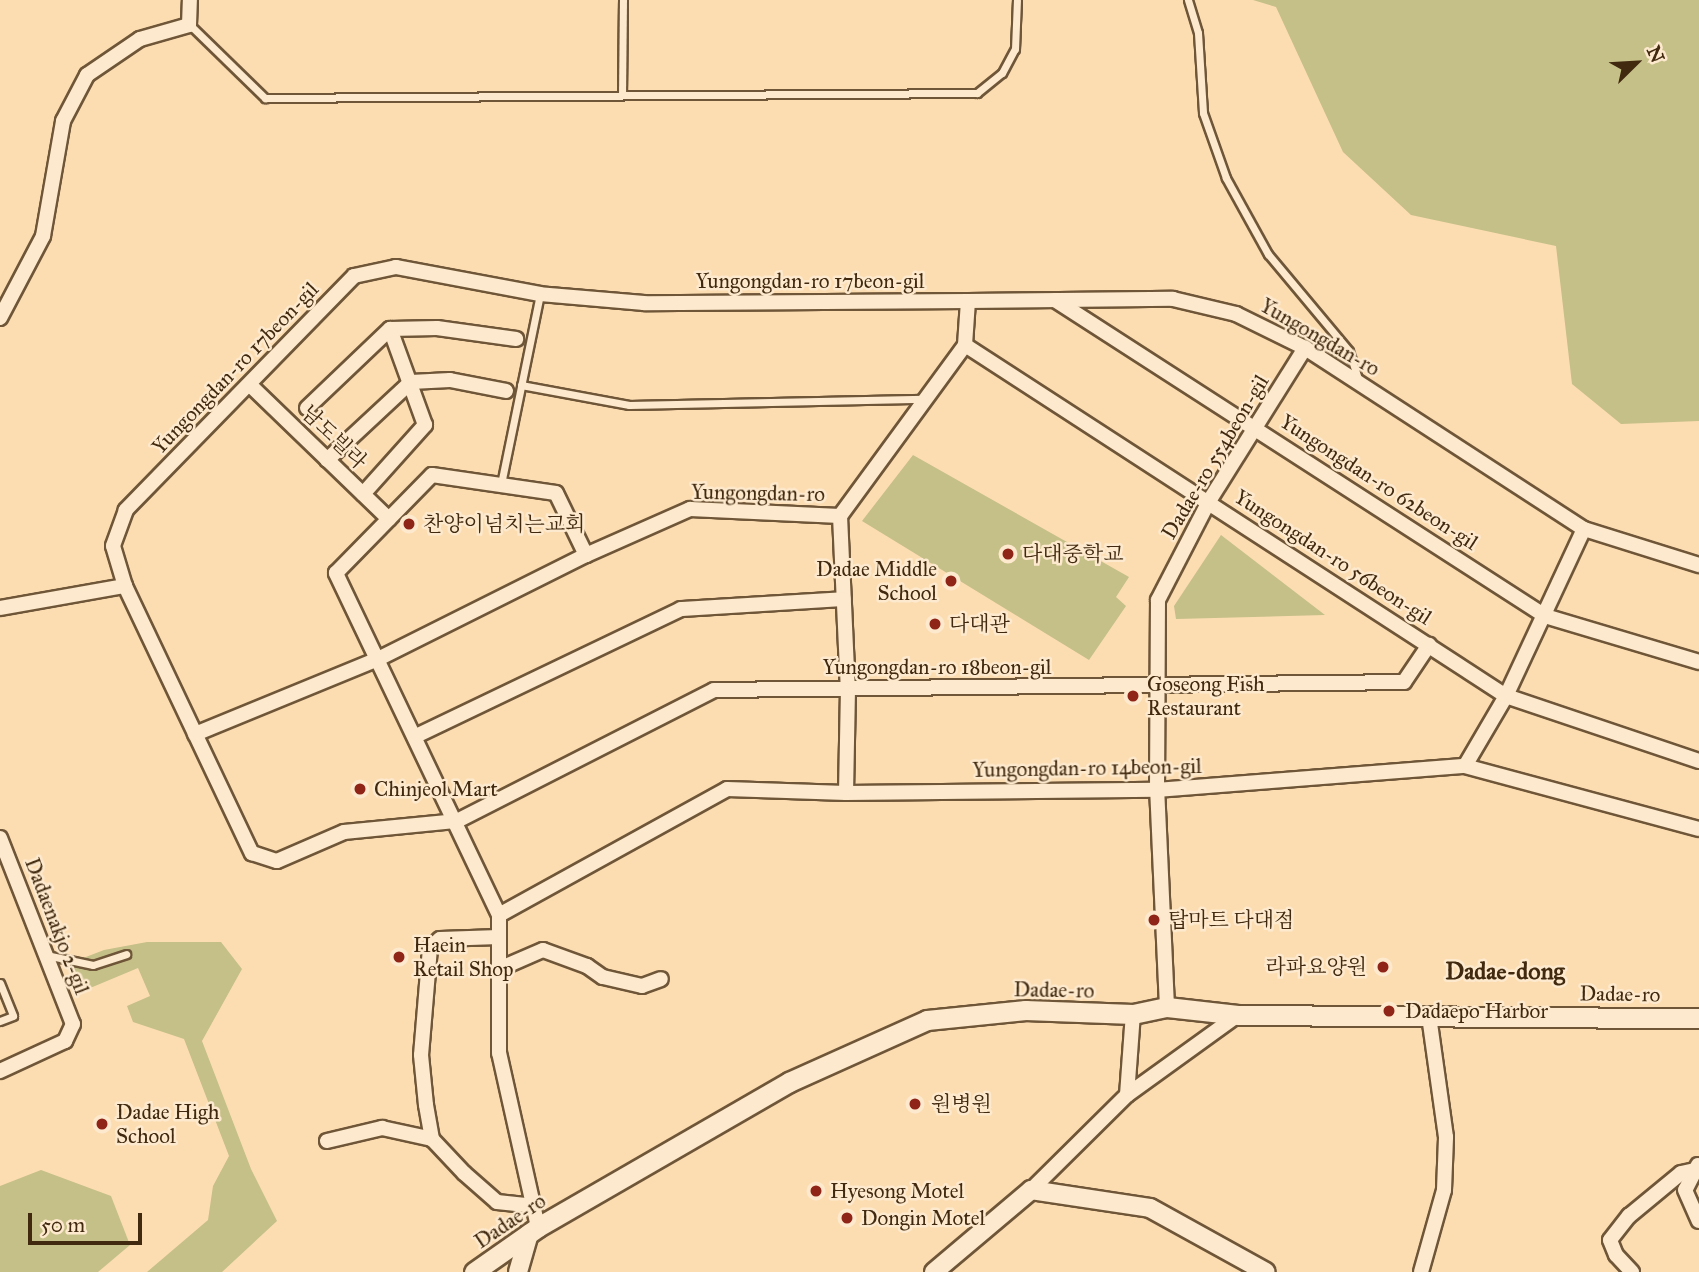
<!DOCTYPE html>
<meta charset="utf-8">
<style>
body{margin:0}
#map{position:relative;width:1699px;height:1272px;overflow:hidden;background:#fcddb2;font-family:"IM FELL Great Primer","Noto Serif KR",serif}
div>[style]{position:absolute}
.green>*{inset:0;background:#c5bf88}
.roads{filter:drop-shadow(2px 0 #6f5638) drop-shadow(-2px 0 #6f5638) drop-shadow(0 2px #6f5638) drop-shadow(0 -2px #6f5638)}
.service>*{height:7px;margin:-3.5px;padding:0 3.5px;transform-origin:3.5px;border-radius:3.5px;background:#fde9cd}
.minor>*{height:14px;margin:-7px;padding:0 7px;transform-origin:7px;border-radius:7px;background:#fde9cd}
.tertiary>*{height:18px;margin:-9px;padding:0 9px;transform-origin:9px;border-radius:9px;background:#fde9cd}
.secondary>*{height:19px;margin:-9.5px;padding:0 9.5px;transform-origin:9.5px;border-radius:9.5px;background:#fde9cd}
.dots>*{width:19px;height:19px;translate:-50% -50%;box-sizing:border-box;border:4px solid #fde9cd;border-radius:50%}
span{translate:-50% -50%;white-space:nowrap;text-align:center;line-height:1.15;-webkit-text-stroke:5px #fde9cd;paint-order:stroke}
.street-label{font-size:21px;color:#40290f}
.poi-label{font-size:21px;color:#40290f}
.left{translate:0 -50%;text-align:left}
.right{translate:-100% -50%;text-align:right}
.quarter-label{font-size:24px;color:#40290f;font-weight:700}
.north{position:absolute;left:1601px;top:28px;width:70px;height:70px;-webkit-text-stroke:5px #fde9cd;paint-order:stroke;rotate:66deg;font-size:19px;font-weight:700;line-height:28px;text-align:center;color:#40290f}
.north::after{content:'';display:block;margin:auto;width:24px;height:32px;background:#40290f;clip-path:polygon(50% 0,100% 100%,50% 72%,0 100%)}
.scale{position:absolute;left:28px;top:1213px;width:114px;height:32px;box-sizing:border-box;border:4px solid #40290f;border-top:0;padding-left:9px;font-size:21px;line-height:24px;white-space:nowrap;color:#40290f;-webkit-text-stroke:5px #fde9cd;paint-order:stroke}
</style>
<div id="map">
<div class="green">
<div style="clip-path:polygon(1253px 0,1699px 0,1699px 421px,1621px 424px,1572px 384px,1556px 246px,1411px 215px,1343px 152px,1276px 7px)"></div>
<div style="clip-path:polygon(913px 455px,1129px 577px,1116px 597px,1126px 606px,1089px 660px,862px 521px)"></div>
<div style="clip-path:polygon(1221px 535px,1325px 615px,1176px 619px,1174px 606px)"></div>
<div style="clip-path:polygon(147px 942px,221px 942px,242px 969px,202px 1041px,251px 1169px,277px 1221px,222px 1272px,147px 1272px,208px 1220px,213px 1186px,229px 1156px,184px 1039px,133px 1022px,127px 1006px,150px 996px,138px 968px,83px 991px,65px 965px,104px 950px)"></div>
<div style="clip-path:polygon(41px 1170px,111px 1196px,130px 1245px,98px 1272px,0 1272px,0 1186px)"></div>
</div>
<div class="roads">
<div class="service">
<div style="left:1188px;top:0;width:34px;rotate:73deg"></div>
<div style="left:1198px;top:33px;width:80px;rotate:86.4deg"></div>
<div style="left:1203px;top:113px;width:69px;rotate:70.5deg"></div>
<div style="left:1226px;top:178px;width:87px;rotate:61.1deg"></div>
<div style="left:1268px;top:254px;width:126px;rotate:50.1deg"></div>
<div style="left:1349px;top:351px;width:29px;rotate:72deg"></div>
<div style="left:190px;top:25px;width:105px;rotate:44.2deg"></div>
<div style="left:265px;top:98px;width:712px;rotate:-0.4deg"></div>
<div style="left:977px;top:93px;width:32px;rotate:-39deg"></div>
<div style="left:1002px;top:73px;width:27px;rotate:-62deg"></div>
<div style="left:1015px;top:49px;width:49px;rotate:-87.7deg"></div>
<div style="left:622px;top:95px;width:95px;rotate:-89.4deg"></div>
<div style="left:521px;top:385px;width:110px;rotate:10.5deg"></div>
<div style="left:629px;top:405px;width:296px;rotate:-1.2deg"></div>
<div style="left:501px;top:484px;width:194px;rotate:-78.4deg"></div>
<div style="left:46px;top:955px;width:48px;rotate:12deg"></div>
<div style="left:93px;top:965px;width:35px;rotate:-18deg"></div>
<div style="left:0;top:983px;width:35px;rotate:68deg"></div>
<div style="left:13px;top:1016px;width:14px;rotate:159deg"></div>
</div>
<div class="minor">
<div style="left:1055px;top:300px;width:583px;rotate:32.82deg"></div>
<div style="left:1545px;top:616px;width:161px;rotate:16.6deg"></div>
<div style="left:968px;top:301px;width:324px;rotate:179.6deg"></div>
<div style="left:644px;top:303px;width:104px;rotate:-175.1deg"></div>
<div style="left:540px;top:294px;width:147px;rotate:-169.4deg"></div>
<div style="left:396px;top:267px;width:43px;rotate:167.9deg"></div>
<div style="left:354px;top:276px;width:327px;rotate:134.3deg"></div>
<div style="left:126px;top:510px;width:38px;rotate:110deg"></div>
<div style="left:113px;top:546px;width:42px;rotate:73.3deg"></div>
<div style="left:125px;top:586px;width:296px;rotate:64.6deg"></div>
<div style="left:252px;top:853px;width:26px;rotate:18deg"></div>
<div style="left:277px;top:861px;width:73px;rotate:-23.4deg"></div>
<div style="left:344px;top:832px;width:114px;rotate:-5.6deg"></div>
<div style="left:457px;top:821px;width:288px;rotate:-27deg"></div>
<div style="left:714px;top:690px;width:690px;rotate:-0.66deg"></div>
<div style="left:1404px;top:682px;width:45px;rotate:-56deg"></div>
<div style="left:0;top:318px;width:93px;rotate:-62.3deg"></div>
<div style="left:43px;top:236px;width:117px;rotate:-80.1deg"></div>
<div style="left:63px;top:121px;width:52px;rotate:-62.4deg"></div>
<div style="left:87px;top:75px;width:64px;rotate:-34.2deg"></div>
<div style="left:140px;top:39px;width:51px;rotate:-15.9deg"></div>
<div style="left:189px;top:25px;width:25px;rotate:-88deg"></div>
<div style="left:965px;top:345px;width:645px;rotate:32.98deg"></div>
<div style="left:1506px;top:696px;width:204px;rotate:18.6deg"></div>
<div style="left:250px;top:385px;width:193px;rotate:44deg"></div>
<div style="left:307px;top:408px;width:115px;rotate:-43.6deg"></div>
<div style="left:327px;top:460px;width:115px;rotate:-42.9deg"></div>
<div style="left:411px;top:382px;width:39px;rotate:-3deg"></div>
<div style="left:450px;top:380px;width:57px;rotate:11.1deg"></div>
<div style="left:363px;top:494px;width:93px;rotate:-48.1deg"></div>
<div style="left:425px;top:425px;width:102px;rotate:-110deg"></div>
<div style="left:390px;top:329px;width:47px;rotate:-1.2deg"></div>
<div style="left:437px;top:328px;width:80px;rotate:7.9deg"></div>
<div style="left:840px;top:516px;width:212px;rotate:-53.8deg"></div>
<div style="left:965px;top:345px;width:44px;rotate:-86.1deg"></div>
<div style="left:968px;top:301px;width:205px;rotate:-0.6deg"></div>
<div style="left:1173px;top:299px;width:65px;rotate:13.4deg"></div>
<div style="left:1236px;top:314px;width:77px;rotate:26.2deg"></div>
<div style="left:1305px;top:348px;width:333px;rotate:33deg"></div>
<div style="left:1584px;top:529px;width:121px;rotate:17.4deg"></div>
<div style="left:840px;top:516px;width:173px;rotate:87.4deg"></div>
<div style="left:848px;top:689px;width:104px;rotate:91.1deg"></div>
<div style="left:0;top:608px;width:127px;rotate:-10deg"></div>
<div style="left:195px;top:734px;width:198px;rotate:-22.3deg"></div>
<div style="left:378px;top:659px;width:233px;rotate:-26.6deg"></div>
<div style="left:586px;top:555px;width:114px;rotate:-23.9deg"></div>
<div style="left:690px;top:509px;width:150px;rotate:2.7deg"></div>
<div style="left:416px;top:736px;width:294px;rotate:-25.6deg"></div>
<div style="left:681px;top:609px;width:163px;rotate:-3.5deg"></div>
<div style="left:1465px;top:766px;width:81px;rotate:-59.6deg"></div>
<div style="left:1506px;top:696px;width:184px;rotate:-65deg"></div>
<div style="left:0;top:838px;width:200px;rotate:68.6deg"></div>
<div style="left:73px;top:1024px;width:19px;rotate:115deg"></div>
<div style="left:65px;top:1041px;width:72px;rotate:155.2deg"></div>
<div style="left:499px;top:915px;width:260px;rotate:-28.9deg"></div>
<div style="left:727px;top:789px;width:119px;rotate:1.9deg"></div>
<div style="left:846px;top:793px;width:311px;rotate:-0.6deg"></div>
<div style="left:1157px;top:790px;width:309px;rotate:-4.5deg"></div>
<div style="left:1465px;top:766px;width:242px;rotate:15.1deg"></div>
<div style="left:499px;top:937px;width:59px;rotate:178.1deg"></div>
<div style="left:440px;top:939px;width:13px;rotate:138deg"></div>
<div style="left:430px;top:948px;width:107px;rotate:94.8deg"></div>
<div style="left:421px;top:1055px;width:50px;rotate:84.3deg"></div>
<div style="left:426px;top:1105px;width:35px;rotate:80deg"></div>
<div style="left:432px;top:1139px;width:47px;rotate:46.7deg"></div>
<div style="left:464px;top:1173px;width:44px;rotate:41.3deg"></div>
<div style="left:497px;top:1202px;width:36px;rotate:6deg"></div>
<div style="left:499px;top:969px;width:48px;rotate:-23.4deg"></div>
<div style="left:543px;top:950px;width:47px;rotate:20deg"></div>
<div style="left:587px;top:966px;width:19px;rotate:35deg"></div>
<div style="left:603px;top:977px;width:40px;rotate:13deg"></div>
<div style="left:642px;top:986px;width:20px;rotate:-20deg"></div>
<div style="left:1167px;top:1007px;width:217px;rotate:-92.6deg"></div>
<div style="left:1157px;top:790px;width:190px;rotate:-89.7deg"></div>
<div style="left:1158px;top:600px;width:111px;rotate:-62.7deg"></div>
<div style="left:1209px;top:501px;width:181px;rotate:-57.9deg"></div>
<div style="left:1127px;top:1095px;width:81px;rotate:-85.8deg"></div>
<div style="left:327px;top:1141px;width:57px;rotate:-13.3deg"></div>
<div style="left:382px;top:1128px;width:51px;rotate:12.4deg"></div>
<div style="left:1698px;top:1165px;width:28px;rotate:117deg"></div>
<div style="left:1685px;top:1190px;width:34px;rotate:66deg"></div>
<div style="left:1031px;top:1190px;width:135px;rotate:-44.7deg"></div>
<div style="left:1127px;top:1095px;width:137px;rotate:-35.8deg"></div>
<div style="left:538px;top:1227px;width:178px;rotate:-102.6deg"></div>
<div style="left:499px;top:1053px;width:138px;rotate:-90deg"></div>
<div style="left:499px;top:915px;width:379px;rotate:-115.5deg"></div>
<div style="left:336px;top:573px;width:137px;rotate:-45.6deg"></div>
<div style="left:432px;top:475px;width:125px;rotate:8.3deg"></div>
<div style="left:556px;top:493px;width:69px;rotate:64.2deg"></div>
<div style="left:1421px;top:1272px;width:85px;rotate:-74.3deg"></div>
<div style="left:1444px;top:1190px;width:53px;rotate:-87.8deg"></div>
<div style="left:1446px;top:1137px;width:122px;rotate:-98deg"></div>
<div style="left:1632px;top:1272px;width:23px;rotate:-133deg"></div>
<div style="left:1616px;top:1255px;width:16px;rotate:-112deg"></div>
<div style="left:1610px;top:1240px;width:31px;rotate:-52deg"></div>
<div style="left:1629px;top:1216px;width:67px;rotate:-39.6deg"></div>
<div style="left:1681px;top:1173px;width:14px;rotate:-12deg"></div>
</div>
<div class="tertiary">
<div style="left:518px;top:1272px;width:40px;rotate:-74deg"></div>
<div style="left:934px;top:1272px;width:127px;rotate:-40.2deg"></div>
<div style="left:1031px;top:1190px;width:120px;rotate:8.6deg"></div>
<div style="left:1150px;top:1208px;width:132px;rotate:28.9deg"></div>
</div>
<div class="secondary">
<div style="left:474px;top:1272px;width:78px;rotate:-35.1deg"></div>
<div style="left:538px;top:1227px;width:290px;rotate:-30deg"></div>
<div style="left:789px;top:1082px;width:151px;rotate:-24.2deg"></div>
<div style="left:927px;top:1020px;width:99px;rotate:-5.8deg"></div>
<div style="left:1025px;top:1010px;width:108px;rotate:2.1deg"></div>
<div style="left:1133px;top:1014px;width:35px;rotate:-12deg"></div>
<div style="left:1167px;top:1007px;width:71px;rotate:6.4deg"></div>
<div style="left:1238px;top:1015px;width:461px;rotate:0.4deg"></div>
</div>
</div>
<div class="dots">
<div style="left:409px;top:524px;background:#8f2418"></div>
<div style="left:1008px;top:554px;background:#8f2418"></div>
<div style="left:951px;top:581px;background:#8f2418"></div>
<div style="left:935px;top:624px;background:#8f2418"></div>
<div style="left:1133px;top:696px;background:#8f2418"></div>
<div style="left:360px;top:789px;background:#8f2418"></div>
<div style="left:1154px;top:920px;background:#8f2418"></div>
<div style="left:399px;top:957px;background:#8f2418"></div>
<div style="left:1383px;top:967px;background:#8f2418"></div>
<div style="left:1389px;top:1011px;background:#8f2418"></div>
<div style="left:915px;top:1104px;background:#8f2418"></div>
<div style="left:102px;top:1124px;background:#8f2418"></div>
<div style="left:816px;top:1191px;background:#8f2418"></div>
<div style="left:847px;top:1218px;background:#8f2418"></div>
</div>
<div class="street-label">
<span style="left:810px;top:281px">Yungongdan-ro 17beon-gil</span>
<span style="left:1320px;top:337px;rotate:30deg">Yungongdan-ro</span>
<span style="left:235px;top:368px;rotate:-46deg">Yungongdan-ro 17beon-gil</span>
<span style="left:334px;top:437px;rotate:44deg">남도빌라</span>
<span style="left:1215px;top:457px;rotate:-59deg">Dadae-ro 554beon-gil</span>
<span style="left:1379px;top:482px;rotate:33deg">Yungongdan-ro 62beon-gil</span>
<span style="left:758px;top:493px;rotate:1deg">Yungongdan-ro</span>
<span style="left:1333px;top:557px;rotate:33deg">Yungongdan-ro 56beon-gil</span>
<span style="left:937px;top:667px">Yungongdan-ro 18beon-gil</span>
<span style="left:1087px;top:768px;rotate:-1deg">Yungongdan-ro 14beon-gil</span>
<span style="left:57px;top:926px;rotate:69deg">Dadaenakjo 2-gil</span>
<span style="left:1054px;top:990px;rotate:1deg">Dadae-ro</span>
<span style="left:1620px;top:994px;rotate:1deg">Dadae-ro</span>
<span style="left:510px;top:1221px;rotate:-34deg">Dadae-ro</span>
</div>
<div class="poi-label">
<span class="left" style="left:423px;top:524px">찬양이넘치는교회</span>
<span class="left" style="left:1022px;top:554px">다대중학교</span>
<span class="right" style="left:937px;top:581px">Dadae Middle<br>School</span>
<span class="left" style="left:949px;top:624px">다대관</span>
<span class="left" style="left:1147px;top:696px">Goseong Fish<br>Restaurant</span>
<span class="left" style="left:374px;top:789px">Chinjeol Mart</span>
<span class="left" style="left:1168px;top:920px">탑마트 다대점</span>
<span class="left" style="left:413px;top:957px">Haein<br>Retail Shop</span>
<span class="right" style="left:1367px;top:967px">라파요양원</span>
<span class="left" style="left:1405px;top:1011px">Dadaepo Harbor</span>
<span class="left" style="left:931px;top:1104px">원병원</span>
<span class="left" style="left:116px;top:1124px">Dadae High<br>School</span>
<span class="left" style="left:830px;top:1191px">Hyesong Motel</span>
<span class="left" style="left:861px;top:1218px">Dongin Motel</span>
</div>
<div class="quarter-label">
<span style="left:1505px;top:972px">Dadae-dong</span>
</div>
<div class="north">N</div>
<div class="scale">50 m</div>
</div>
